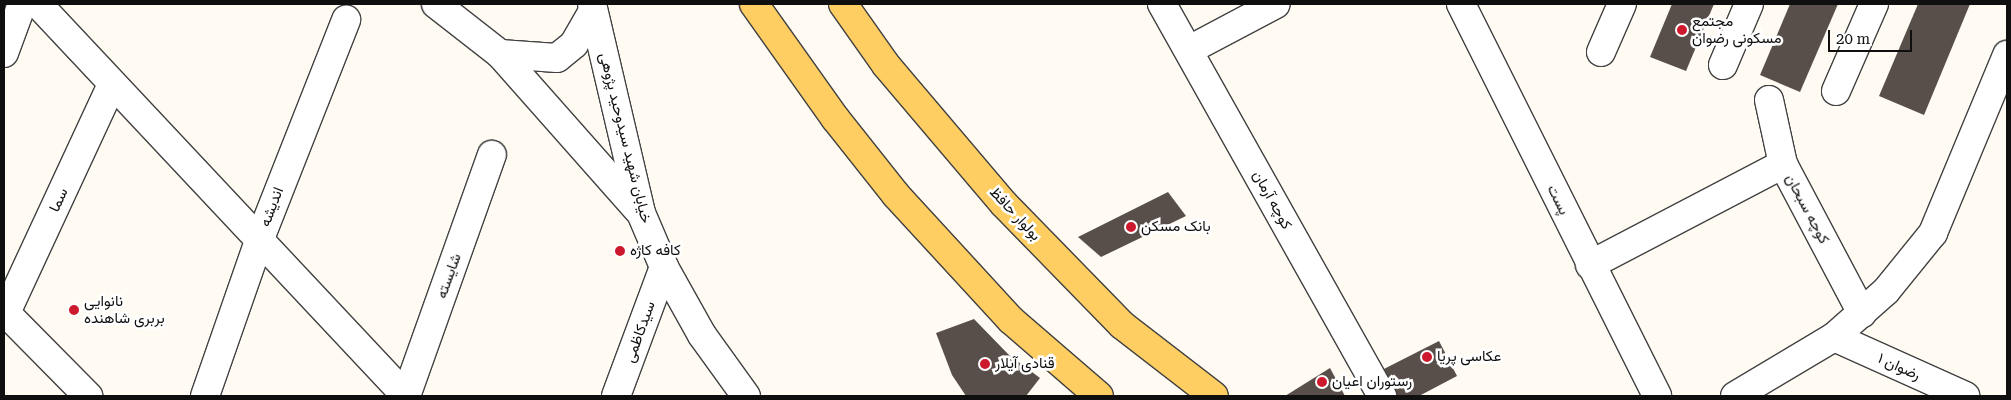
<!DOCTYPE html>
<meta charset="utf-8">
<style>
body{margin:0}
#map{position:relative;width:2011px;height:400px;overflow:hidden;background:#fffbf2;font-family:"Roboto Serif",Vazirmatn,serif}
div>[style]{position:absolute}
.building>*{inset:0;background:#594f4a}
.roads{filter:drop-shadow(1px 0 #424242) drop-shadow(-1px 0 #424242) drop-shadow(0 1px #424242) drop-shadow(0 -1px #424242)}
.minor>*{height:28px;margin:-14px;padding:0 14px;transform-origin:14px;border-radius:14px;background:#fff}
.major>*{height:28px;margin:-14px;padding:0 14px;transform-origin:14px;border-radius:14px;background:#ffce62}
.dots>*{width:14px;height:14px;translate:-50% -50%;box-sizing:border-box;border:2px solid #fff;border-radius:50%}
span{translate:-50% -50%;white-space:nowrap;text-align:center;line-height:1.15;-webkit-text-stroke:5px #fff;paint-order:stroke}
.poi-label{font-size:15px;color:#0f0f0f}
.left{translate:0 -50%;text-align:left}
.street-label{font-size:15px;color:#0f0f0f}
.frame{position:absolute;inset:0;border:5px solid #0f0f0f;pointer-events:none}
.scale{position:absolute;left:1828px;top:30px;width:84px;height:22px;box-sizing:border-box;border:2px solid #0f0f0f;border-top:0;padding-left:6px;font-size:15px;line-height:18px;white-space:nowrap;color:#0f0f0f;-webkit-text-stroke:4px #fff;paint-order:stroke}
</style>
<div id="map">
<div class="building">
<div style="clip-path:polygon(1672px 4px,1714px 4px,1686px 71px,1650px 57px)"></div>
<div style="clip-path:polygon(1790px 4px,1838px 4px,1800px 92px,1760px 75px)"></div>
<div style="clip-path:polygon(1918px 4px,1970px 4px,1924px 115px,1879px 96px)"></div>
<div style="clip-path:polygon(1168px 192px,1186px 216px,1101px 257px,1078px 237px)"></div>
<div style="clip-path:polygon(974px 319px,1008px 354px,1040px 378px,1026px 396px,966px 396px,952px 375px,936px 333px)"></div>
<div style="clip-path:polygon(1439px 341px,1457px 376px,1419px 396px,1388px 396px,1376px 373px)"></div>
<div style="clip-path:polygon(1330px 368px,1345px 396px,1285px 396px)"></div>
</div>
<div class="roads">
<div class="minor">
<div style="left:38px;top:4px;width:538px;rotate:46.81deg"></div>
<div style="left:436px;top:4px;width:81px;rotate:38deg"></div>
<div style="left:500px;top:54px;width:208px;rotate:48.5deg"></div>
<div style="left:592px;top:4px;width:215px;rotate:76.8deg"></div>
<div style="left:641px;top:213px;width:59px;rotate:66.9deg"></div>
<div style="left:664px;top:267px;width:78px;rotate:60.8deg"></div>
<div style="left:702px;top:335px;width:75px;rotate:54.2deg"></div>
<div style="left:1162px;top:4px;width:450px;rotate:60.7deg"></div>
<div style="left:1461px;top:4px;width:438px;rotate:63.4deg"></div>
<div style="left:1189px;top:50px;width:98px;rotate:-27.9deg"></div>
<div style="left:1601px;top:52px;width:52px;rotate:-66.4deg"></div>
<div style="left:4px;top:53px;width:52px;rotate:-69.8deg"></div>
<div style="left:500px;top:54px;width:57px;rotate:4deg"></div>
<div style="left:557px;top:58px;width:22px;rotate:-39deg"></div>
<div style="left:574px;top:44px;width:38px;rotate:-60deg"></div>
<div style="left:1723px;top:65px;width:66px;rotate:-66.9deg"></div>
<div style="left:1836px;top:91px;width:95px;rotate:-66.4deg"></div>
<div style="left:1769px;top:100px;width:66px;rotate:77.7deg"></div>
<div style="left:1783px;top:164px;width:169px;rotate:62.1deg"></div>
<div style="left:1590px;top:265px;width:218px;rotate:-27.6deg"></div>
<div style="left:4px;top:311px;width:120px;rotate:45.3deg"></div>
<div style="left:4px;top:317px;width:257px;rotate:-65.1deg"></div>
<div style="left:1834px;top:337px;width:144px;rotate:24.2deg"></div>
<div style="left:205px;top:396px;width:164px;rotate:-70.8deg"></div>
<div style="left:259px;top:241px;width:238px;rotate:-68.5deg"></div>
<div style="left:406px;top:396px;width:256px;rotate:-70.4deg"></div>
<div style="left:616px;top:396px;width:138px;rotate:-69.6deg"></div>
<div style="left:1735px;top:396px;width:115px;rotate:-30.8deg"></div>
<div style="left:1834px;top:337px;width:69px;rotate:-41.5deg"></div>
<div style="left:1886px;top:291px;width:75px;rotate:-51deg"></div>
<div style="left:1933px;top:233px;width:193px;rotate:-67.4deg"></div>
</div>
<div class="major">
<div style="left:754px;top:4px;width:140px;rotate:54.6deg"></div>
<div style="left:835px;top:118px;width:98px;rotate:51.6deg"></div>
<div style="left:896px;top:195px;width:170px;rotate:47.4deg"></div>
<div style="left:1011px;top:320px;width:116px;rotate:40.8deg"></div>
<div style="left:843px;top:4px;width:75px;rotate:54.8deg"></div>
<div style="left:886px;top:65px;width:182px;rotate:49.7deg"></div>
<div style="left:1004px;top:204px;width:169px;rotate:45.7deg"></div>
<div style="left:1122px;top:325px;width:116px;rotate:37.7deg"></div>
</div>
</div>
<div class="dots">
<div style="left:1682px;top:30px;background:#cd192e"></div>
<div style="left:1131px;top:227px;background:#cd192e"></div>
<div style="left:620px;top:251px;background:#cd192e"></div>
<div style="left:74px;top:310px;background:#cd192e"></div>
<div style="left:1427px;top:357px;background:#cd192e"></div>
<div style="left:985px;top:364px;background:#cd192e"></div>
<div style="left:1322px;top:382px;background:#cd192e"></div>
</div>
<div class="poi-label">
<span class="left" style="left:1692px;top:30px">مجتمع<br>مسکونی رضوان</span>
<span class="left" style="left:1141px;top:227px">بانک مسکن</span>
<span class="left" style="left:630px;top:251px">کافه کاژه</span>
<span class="left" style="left:84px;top:310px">نانوایی<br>بربری شاهنده</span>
<span class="left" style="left:1437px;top:357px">عکاسی پریا</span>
<span class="left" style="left:995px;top:364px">قنادی آیلار</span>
<span class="left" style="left:1332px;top:382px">رستوران اعیان</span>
</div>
<div class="street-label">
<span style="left:625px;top:138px;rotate:76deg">خیابان شهید سیدوحید پژوهی</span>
<span style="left:59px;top:200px;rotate:-65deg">سما</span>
<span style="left:1272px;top:200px;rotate:61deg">کوچه آرمان</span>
<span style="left:1558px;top:200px;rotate:64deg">پست</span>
<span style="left:272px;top:207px;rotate:-69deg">اندیشه</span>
<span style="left:1807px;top:209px;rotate:62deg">کوچه سبحان</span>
<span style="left:1015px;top:214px;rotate:47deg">بولوار حافظ</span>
<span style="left:449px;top:276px;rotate:-70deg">شایسته</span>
<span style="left:640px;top:332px;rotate:-70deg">سیدکاظمی</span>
<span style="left:1899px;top:367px;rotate:24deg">رضوان ۱</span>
</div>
<div class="frame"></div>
<div class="scale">20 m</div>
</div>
